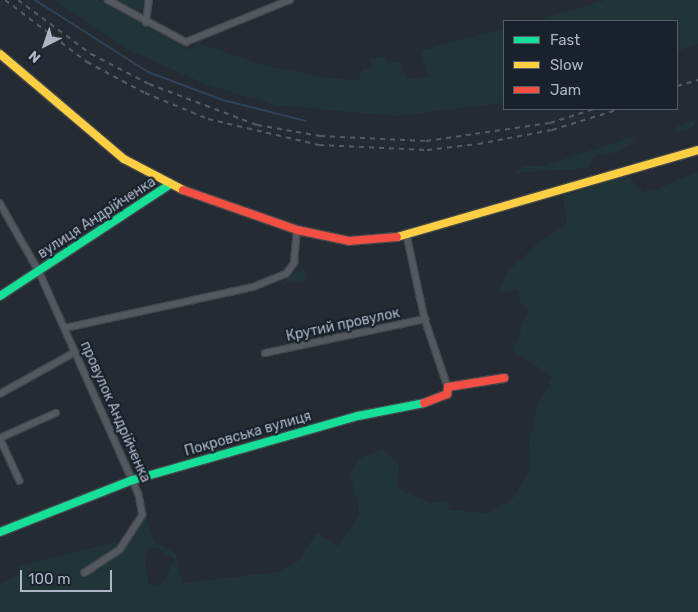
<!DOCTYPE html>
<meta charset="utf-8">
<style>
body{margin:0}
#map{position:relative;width:698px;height:612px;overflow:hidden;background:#242b32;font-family:Rubik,sans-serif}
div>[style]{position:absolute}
.green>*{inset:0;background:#213538}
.stream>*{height:2px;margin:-1px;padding:0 1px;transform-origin:1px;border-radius:1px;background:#2f435c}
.roads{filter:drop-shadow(1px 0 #42474d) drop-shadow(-1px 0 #42474d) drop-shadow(0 1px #42474d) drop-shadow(0 -1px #42474d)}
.street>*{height:5.5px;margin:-2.75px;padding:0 2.75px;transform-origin:2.75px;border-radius:2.75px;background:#545960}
.fast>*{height:8px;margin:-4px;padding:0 4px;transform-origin:4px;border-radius:4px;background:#16e098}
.slow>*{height:8px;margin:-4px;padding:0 4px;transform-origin:4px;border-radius:4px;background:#ffcf43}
.jam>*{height:8px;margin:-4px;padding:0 4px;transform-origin:4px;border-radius:4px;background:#f24e42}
.rail>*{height:2px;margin-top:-1px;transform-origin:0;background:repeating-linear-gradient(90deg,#575c64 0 5px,transparent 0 10px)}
span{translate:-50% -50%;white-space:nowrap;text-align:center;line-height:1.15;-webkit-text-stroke:4.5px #18212c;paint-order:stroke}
.street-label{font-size:14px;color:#acb6c5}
.legend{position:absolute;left:503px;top:20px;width:175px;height:90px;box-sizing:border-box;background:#18212c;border:1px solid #535d69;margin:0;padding:6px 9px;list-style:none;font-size:15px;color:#acb6c5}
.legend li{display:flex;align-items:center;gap:10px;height:25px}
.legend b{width:25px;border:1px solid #535d69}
.north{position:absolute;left:20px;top:20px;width:50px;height:50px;-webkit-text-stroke:4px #18212c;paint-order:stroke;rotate:221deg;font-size:14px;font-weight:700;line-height:20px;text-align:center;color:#acb6c5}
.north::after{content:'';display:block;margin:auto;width:18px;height:22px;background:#acb6c5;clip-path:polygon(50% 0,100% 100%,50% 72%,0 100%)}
.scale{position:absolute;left:20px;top:570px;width:92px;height:22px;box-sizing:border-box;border:2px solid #acb6c5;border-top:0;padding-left:6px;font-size:15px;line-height:18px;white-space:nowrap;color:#acb6c5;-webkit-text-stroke:4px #18212c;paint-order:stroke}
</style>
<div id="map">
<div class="green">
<div style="clip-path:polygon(54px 0,98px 0,190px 50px,201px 39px,200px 44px,270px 67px,337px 79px,359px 80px,362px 69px,372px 69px,370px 58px,385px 56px,388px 64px,400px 62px,406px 79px,428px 77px,421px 51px,504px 28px,504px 103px,396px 116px,274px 105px,205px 84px,127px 49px)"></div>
<div style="clip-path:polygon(113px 0,145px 0,145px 3px,143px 9px,134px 10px)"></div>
<div style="clip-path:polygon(606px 0,698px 0,698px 44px,677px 51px,677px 21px,535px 21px)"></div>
<div style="clip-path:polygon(698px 119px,691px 129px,674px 132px,678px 126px)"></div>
<div style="clip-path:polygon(629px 138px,636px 141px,617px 152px,594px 156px,587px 168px,516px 173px,523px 166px,543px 166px)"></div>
<div style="clip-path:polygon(evenodd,698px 171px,698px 612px,0 612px,0 584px,19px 575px,18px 567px,126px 539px,145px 515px,154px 541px,176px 554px,182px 583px,277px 572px,297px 562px,317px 533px,338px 546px,360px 515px,350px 473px,360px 458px,383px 449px,399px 465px,397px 487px,415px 497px,431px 503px,448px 500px,449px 510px,489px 513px,513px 498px,531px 469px,529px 443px,537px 407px,553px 377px,513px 351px,529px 308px,522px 307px,517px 289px,503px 293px,499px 289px,508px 272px,542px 239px,567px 225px,563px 196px,626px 175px,643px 192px,657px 189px,698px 171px,157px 548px,174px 559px,163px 583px,154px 587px,149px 584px,145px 562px,147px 549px,157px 548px)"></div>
<div style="clip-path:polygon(304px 269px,306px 280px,281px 284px,295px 272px)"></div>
</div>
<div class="stream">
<div style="left:35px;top:0;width:134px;rotate:32.5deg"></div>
<div style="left:148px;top:72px;width:80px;rotate:20.5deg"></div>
<div style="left:223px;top:100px;width:86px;rotate:14.2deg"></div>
</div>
<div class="roads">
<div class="street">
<div style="left:108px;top:0;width:89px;rotate:28.3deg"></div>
<div style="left:186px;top:42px;width:112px;rotate:-22deg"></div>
<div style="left:146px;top:23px;width:23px;rotate:-83deg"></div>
<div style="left:0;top:203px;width:78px;rotate:60.2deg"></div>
<div style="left:39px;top:271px;width:245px;rotate:65.9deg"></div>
<div style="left:139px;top:495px;width:20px;rotate:79deg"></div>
<div style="left:143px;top:515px;width:42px;rotate:123.3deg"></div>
<div style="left:120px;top:550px;width:42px;rotate:146.7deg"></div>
<div style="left:407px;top:235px;width:86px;rotate:77.9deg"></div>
<div style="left:425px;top:319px;width:72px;rotate:71.3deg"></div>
<div style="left:65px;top:328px;width:192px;rotate:-12.3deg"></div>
<div style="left:253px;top:287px;width:35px;rotate:-22deg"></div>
<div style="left:286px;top:274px;width:14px;rotate:-54deg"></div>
<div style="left:294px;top:263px;width:33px;rotate:-85deg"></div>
<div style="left:265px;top:353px;width:164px;rotate:-12deg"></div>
<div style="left:0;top:394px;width:86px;rotate:-29.2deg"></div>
<div style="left:0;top:438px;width:61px;rotate:-24.1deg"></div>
<div style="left:0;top:438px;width:47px;rotate:65.1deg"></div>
</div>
<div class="fast">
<div style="left:0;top:296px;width:202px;rotate:-33.3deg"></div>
<div style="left:0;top:532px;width:143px;rotate:-21.4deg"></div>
<div style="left:133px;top:480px;width:234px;rotate:-15.9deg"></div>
<div style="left:358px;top:416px;width:67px;rotate:-11.1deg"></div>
</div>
<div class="slow">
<div style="left:0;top:54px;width:162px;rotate:40.3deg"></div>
<div style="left:124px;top:159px;width:67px;rotate:27.7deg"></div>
<div style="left:397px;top:237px;width:313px;rotate:-16.1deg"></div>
</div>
<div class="jam">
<div style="left:183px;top:190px;width:121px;rotate:19.3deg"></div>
<div style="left:297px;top:230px;width:53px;rotate:11.9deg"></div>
<div style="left:349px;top:241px;width:48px;rotate:-4.8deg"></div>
<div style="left:424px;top:403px;width:25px;rotate:-21deg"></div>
<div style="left:447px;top:394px;width:7px;rotate:-82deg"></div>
<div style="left:448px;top:387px;width:57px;rotate:-9.1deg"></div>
</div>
</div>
<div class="rail">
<div style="left:5px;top:0;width:103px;rotate:37.1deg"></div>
<div style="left:87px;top:62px;width:66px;rotate:28.1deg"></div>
<div style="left:145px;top:93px;width:68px;rotate:22.4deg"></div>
<div style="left:208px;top:119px;width:114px;rotate:13.2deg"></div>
<div style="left:319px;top:145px;width:108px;rotate:2.7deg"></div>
<div style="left:427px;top:150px;width:51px;rotate:-6.7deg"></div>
<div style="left:478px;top:144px;width:75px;rotate:-10.7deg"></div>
<div style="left:552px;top:130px;width:71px;rotate:-17.2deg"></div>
<div style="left:18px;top:0;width:91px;rotate:36.5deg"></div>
<div style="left:91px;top:54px;width:65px;rotate:27.3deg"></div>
<div style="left:149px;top:84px;width:116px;rotate:20.8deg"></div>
<div style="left:257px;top:125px;width:64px;rotate:9.9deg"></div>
<div style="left:320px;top:136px;width:106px;rotate:2.7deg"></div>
<div style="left:426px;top:141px;width:125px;rotate:-8.3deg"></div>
<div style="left:550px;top:123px;width:46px;rotate:-17.7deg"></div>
<div style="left:677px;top:86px;width:22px;rotate:-16deg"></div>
</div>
<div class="street-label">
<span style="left:97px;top:218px;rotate:-33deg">вулиця Андрійченка</span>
<span style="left:343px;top:325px;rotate:-12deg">Крутий провулок</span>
<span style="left:115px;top:412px;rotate:66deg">провулок Андрійченка</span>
<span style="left:248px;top:434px;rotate:-16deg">Покровська вулиця</span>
</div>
<ul class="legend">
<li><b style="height:6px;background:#16e098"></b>Fast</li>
<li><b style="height:6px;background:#ffcf43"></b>Slow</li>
<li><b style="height:6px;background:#f24e42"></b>Jam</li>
</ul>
<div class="north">N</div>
<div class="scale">100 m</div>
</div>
